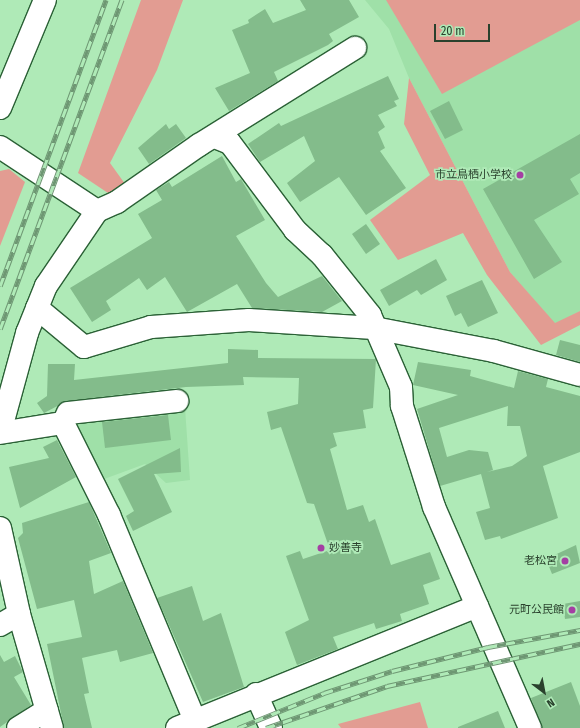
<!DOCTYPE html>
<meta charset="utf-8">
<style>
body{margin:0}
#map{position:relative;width:580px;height:728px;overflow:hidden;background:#afeab7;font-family:"Fira Sans Condensed","Noto Sans JP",sans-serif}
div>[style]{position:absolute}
.built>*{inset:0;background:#9fe0a8}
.green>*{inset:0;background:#e29c92}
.building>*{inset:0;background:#83bc8b}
.roads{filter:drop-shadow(1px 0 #2b6136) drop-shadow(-1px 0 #2b6136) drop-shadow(0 1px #2b6136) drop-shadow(0 -1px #2b6136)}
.minor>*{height:22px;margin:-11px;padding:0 11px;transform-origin:11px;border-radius:11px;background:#fff}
.rail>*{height:4.5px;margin-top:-2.25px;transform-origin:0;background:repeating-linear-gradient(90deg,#afeab7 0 9px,#6e9773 0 18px);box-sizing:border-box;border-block:1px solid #6e9773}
.dots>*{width:11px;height:11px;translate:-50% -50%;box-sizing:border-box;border:2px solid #afeab7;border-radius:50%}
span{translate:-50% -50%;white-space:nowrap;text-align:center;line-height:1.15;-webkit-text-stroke:3.5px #afeab7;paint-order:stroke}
.poi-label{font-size:11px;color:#2a412d}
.right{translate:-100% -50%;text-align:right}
.left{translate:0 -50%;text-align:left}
.north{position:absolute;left:524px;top:672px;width:40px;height:40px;-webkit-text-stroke:3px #afeab7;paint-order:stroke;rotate:148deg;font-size:11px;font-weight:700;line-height:16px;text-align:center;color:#2a412d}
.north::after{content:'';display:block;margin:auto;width:14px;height:18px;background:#2a412d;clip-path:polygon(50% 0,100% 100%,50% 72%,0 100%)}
.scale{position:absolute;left:434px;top:24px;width:56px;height:18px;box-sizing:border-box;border:2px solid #2a412d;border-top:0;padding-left:5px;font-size:12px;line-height:14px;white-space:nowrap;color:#2a412d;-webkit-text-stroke:3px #afeab7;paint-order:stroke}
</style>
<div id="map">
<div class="built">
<div style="clip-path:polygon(365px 0,580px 0,580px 311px,555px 324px,510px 272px,409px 78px,389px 29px)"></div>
<div style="clip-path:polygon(184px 393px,190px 480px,166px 483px,145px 464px,96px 482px,72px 431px,70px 406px)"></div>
</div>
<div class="green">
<div style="clip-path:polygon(141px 0,183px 0,157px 70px,110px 163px,128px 188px,108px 193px,78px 173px)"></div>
<div style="clip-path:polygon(386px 0,580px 0,580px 20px,442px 94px)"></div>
<div style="clip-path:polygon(409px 78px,510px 272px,555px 323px,580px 311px,580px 325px,541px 345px,487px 275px,463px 233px,398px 260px,370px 220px,430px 175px,404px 124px)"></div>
<div style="clip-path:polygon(9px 169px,25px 182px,0 246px,0 171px)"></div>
<div style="clip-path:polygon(420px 702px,428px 728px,341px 728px,338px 724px)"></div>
</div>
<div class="building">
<div style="clip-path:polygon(300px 0,349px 0,359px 17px,329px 34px,333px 41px,328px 45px,274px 72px,278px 81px,229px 111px,215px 88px,250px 73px,232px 30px,249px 23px,248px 20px,265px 9px,273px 23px,306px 10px)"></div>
<div style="clip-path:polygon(388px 76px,399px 99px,394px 101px,397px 106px,378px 115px,385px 127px,378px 132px,385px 148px,380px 151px,406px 188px,366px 215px,339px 177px,300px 202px,287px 183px,315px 161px,304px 136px,260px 162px,248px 144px,279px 123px,281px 126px)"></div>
<div style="clip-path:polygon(449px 101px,463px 130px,445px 139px,430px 111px)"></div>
<div style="clip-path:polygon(166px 124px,169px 129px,176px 124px,186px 138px,149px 164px,138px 148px)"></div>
<div style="clip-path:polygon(580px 134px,580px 173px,570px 179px,579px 194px,534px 220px,562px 262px,534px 279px,483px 189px)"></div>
<div style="clip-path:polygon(222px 156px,236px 182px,241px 179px,265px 220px,236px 236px,266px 283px,278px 297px,322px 276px,342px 301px,322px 312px,252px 308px,237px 284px,187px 312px,165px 277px,147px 290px,139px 278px,106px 301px,111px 310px,92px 322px,70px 288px,152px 238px,138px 214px,162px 200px,156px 190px,169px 182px,172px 187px)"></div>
<div style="clip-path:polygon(366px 224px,380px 244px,366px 254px,352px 234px)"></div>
<div style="clip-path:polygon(436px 259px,447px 280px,421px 295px,417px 290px,389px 306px,380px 290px)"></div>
<div style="clip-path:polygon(482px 280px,498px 313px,468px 327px,461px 313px,455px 316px,446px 296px)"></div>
<div style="clip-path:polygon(560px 340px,580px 345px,580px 362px,556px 355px)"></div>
<div style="clip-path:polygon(228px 349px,258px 350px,258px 358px,376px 359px,373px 408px,363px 410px,366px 428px,333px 433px,337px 446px,330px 449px,347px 510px,363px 505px,369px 522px,375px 519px,391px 565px,430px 552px,440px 579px,423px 585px,429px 604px,400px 614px,402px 621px,376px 629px,374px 623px,333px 637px,338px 649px,297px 665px,285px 632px,309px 620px,286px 556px,300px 551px,303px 559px,330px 550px,314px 504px,307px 503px,281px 427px,271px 430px,267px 412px,298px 404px,299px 378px,243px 377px,244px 385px,186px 387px,67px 401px,44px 413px,37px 403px,47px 396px,48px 364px,75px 364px,74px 380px,228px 363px)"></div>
<div style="clip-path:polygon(evenodd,418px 362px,471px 370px,470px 376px,514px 388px,518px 371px,548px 379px,546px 387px,580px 396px,580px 452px,543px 466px,558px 518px,501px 539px,500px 536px,485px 540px,476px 512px,490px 508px,481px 474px,440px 486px,417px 409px,458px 395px,413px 385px,418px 362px,508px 406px,507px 426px,520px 426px,527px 456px,512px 466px,487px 472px,493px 470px,488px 452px,469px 450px,447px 457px,439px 428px,508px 406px)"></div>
<div style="clip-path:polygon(168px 415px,171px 440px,105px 448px,102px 422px)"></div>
<div style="clip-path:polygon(57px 440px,76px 477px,20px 508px,9px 467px,49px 458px,43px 447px)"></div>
<div style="clip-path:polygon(180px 448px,181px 472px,154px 474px,172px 512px,133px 531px,126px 516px,134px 511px,118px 479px)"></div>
<div style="clip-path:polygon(89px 502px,111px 553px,89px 561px,94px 594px,123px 581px,153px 653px,120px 662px,117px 650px,82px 658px,89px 693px,84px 694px,92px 728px,64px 728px,47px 644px,82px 637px,74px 600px,37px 609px,18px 538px,23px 533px,22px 523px)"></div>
<div style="clip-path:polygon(576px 545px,580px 563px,552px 574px,546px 559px)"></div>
<div style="clip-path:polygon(192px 586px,203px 621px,221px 613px,244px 687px,203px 702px,157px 598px)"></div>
<div style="clip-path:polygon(580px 601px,580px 617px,565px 619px,563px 604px)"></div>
<div style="clip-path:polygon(0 655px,4px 662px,15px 656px,23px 672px,14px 677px,31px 705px,0 727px)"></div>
<div style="clip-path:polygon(571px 682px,580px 706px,580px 728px,542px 728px,531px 698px)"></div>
<div style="clip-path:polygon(498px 711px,505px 728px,458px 728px,458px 727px)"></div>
</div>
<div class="roads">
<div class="minor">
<div style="left:0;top:108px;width:117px;rotate:-67.4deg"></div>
<div style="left:215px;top:137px;width:16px;rotate:22deg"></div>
<div style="left:230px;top:143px;width:109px;rotate:53.2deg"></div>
<div style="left:295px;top:230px;width:37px;rotate:43deg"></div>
<div style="left:322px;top:255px;width:77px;rotate:51.3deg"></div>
<div style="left:370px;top:315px;width:78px;rotate:66.7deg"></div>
<div style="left:401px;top:387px;width:19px;rotate:87deg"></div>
<div style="left:402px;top:406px;width:106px;rotate:72.4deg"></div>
<div style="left:434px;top:507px;width:241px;rotate:66.5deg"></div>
<div style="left:0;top:147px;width:116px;rotate:33.4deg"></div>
<div style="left:37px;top:308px;width:61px;rotate:39.7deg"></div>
<div style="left:84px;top:347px;width:70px;rotate:-16.6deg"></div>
<div style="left:151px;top:327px;width:98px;rotate:-4.1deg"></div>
<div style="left:249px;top:320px;width:125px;rotate:3.7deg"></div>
<div style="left:374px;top:328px;width:122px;rotate:10.9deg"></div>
<div style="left:494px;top:351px;width:89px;rotate:15.6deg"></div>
<div style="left:63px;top:423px;width:103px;rotate:63.4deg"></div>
<div style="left:109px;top:515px;width:223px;rotate:67.3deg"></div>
<div style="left:0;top:432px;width:103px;rotate:-74.7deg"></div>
<div style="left:27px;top:333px;width:51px;rotate:-68deg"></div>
<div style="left:46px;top:286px;width:91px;rotate:-55.8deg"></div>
<div style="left:97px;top:211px;width:22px;rotate:-24deg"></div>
<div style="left:117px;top:202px;width:100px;rotate:-34.8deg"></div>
<div style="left:199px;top:145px;width:184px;rotate:-31.9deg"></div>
<div style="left:0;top:433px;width:64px;rotate:-9deg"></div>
<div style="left:63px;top:423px;width:11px;rotate:-63deg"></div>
<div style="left:68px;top:413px;width:110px;rotate:-6.3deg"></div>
<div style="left:0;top:528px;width:88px;rotate:77.5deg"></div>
<div style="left:19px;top:614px;width:119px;rotate:73.9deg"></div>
<div style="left:0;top:625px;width:22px;rotate:-30deg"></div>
<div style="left:256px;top:694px;width:37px;rotate:66deg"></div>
<div style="left:18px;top:728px;width:34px;rotate:-32deg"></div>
<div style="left:177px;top:728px;width:324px;rotate:-22.1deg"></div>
</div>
</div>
<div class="rail">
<div style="left:0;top:286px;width:305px;rotate:-69.7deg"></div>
<div style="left:0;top:329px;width:351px;rotate:-69.7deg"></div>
<div style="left:238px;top:728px;width:93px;rotate:-22.1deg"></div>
<div style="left:324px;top:693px;width:71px;rotate:-17.9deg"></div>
<div style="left:392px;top:671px;width:99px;rotate:-14deg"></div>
<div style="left:488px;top:647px;width:94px;rotate:-10.5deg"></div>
<div style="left:266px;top:728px;width:128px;rotate:-19.1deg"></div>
<div style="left:387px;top:686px;width:198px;rotate:-12.3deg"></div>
</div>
<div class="dots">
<div style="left:520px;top:175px;background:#a43fa3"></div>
<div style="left:321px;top:548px;background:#a43fa3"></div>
<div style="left:565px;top:561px;background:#a43fa3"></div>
<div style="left:572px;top:610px;background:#a43fa3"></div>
</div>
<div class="poi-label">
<span class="right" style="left:512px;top:175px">市立鳥栖小学校</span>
<span class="left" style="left:329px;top:548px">妙善寺</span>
<span class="right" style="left:557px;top:561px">老松宮</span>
<span class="right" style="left:564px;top:610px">元町公民館</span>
</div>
<div class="north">N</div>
<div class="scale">20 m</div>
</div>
